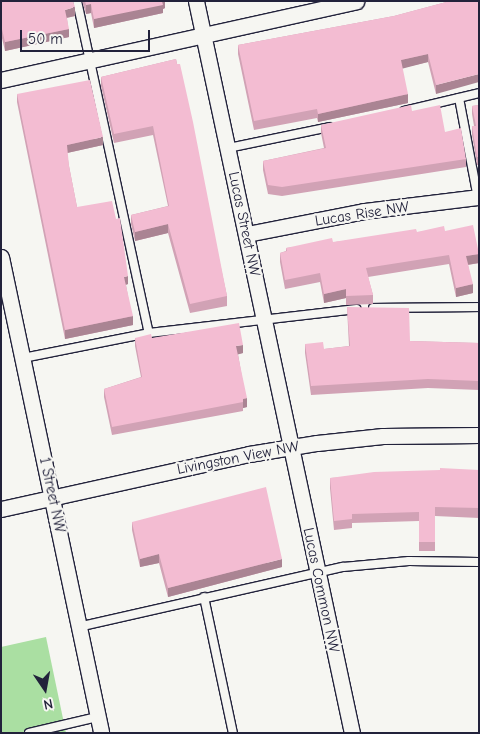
<!DOCTYPE html>
<style>
body{margin:0}
#map{position:relative;width:480px;height:734px;overflow:hidden;background:#f6f6f2;font-family:"Comic Neue",sans-serif}
div>[style]{position:absolute}
.green>*{inset:0;background:#aadfa2}
.roads{filter:drop-shadow(1px 0 #22223b) drop-shadow(-1px 0 #22223b) drop-shadow(0 1px #22223b) drop-shadow(0 -1px #22223b)}
.service>*{height:8px;margin:-4px;padding:0 4px;transform-origin:4px;border-radius:4px;background:#f6f6f2}
.minor>*{height:15px;margin:-7.5px;padding:0 7.5px;transform-origin:7.5px;border-radius:7.5px;background:#f6f6f2}
.wall>*{inset:0;background:#d1a2b5}
.shaded-wall>*{inset:0;background:#aa8493}
.building>*{inset:0;background:#f3bcd2}
span{translate:-50% -50%;white-space:nowrap;text-align:center;line-height:1.15;-webkit-text-stroke:4.5px #f6f6f2;paint-order:stroke}
.street-label{font-size:15px;color:#22223b}
.frame{position:absolute;inset:0;border:2px solid #22223b;pointer-events:none}
.north{position:absolute;left:20px;top:664px;width:50px;height:50px;-webkit-text-stroke:4px #f6f6f2;paint-order:stroke;rotate:168deg;font-size:14px;font-weight:700;line-height:20px;text-align:center;color:#22223b}
.north::after{content:'';display:block;margin:auto;width:18px;height:22px;background:#22223b;clip-path:polygon(50% 0,100% 100%,50% 72%,0 100%)}
.scale{position:absolute;left:20px;top:30px;width:130px;height:22px;box-sizing:border-box;border:2px solid #22223b;border-top:0;padding-left:6px;font-size:15px;line-height:18px;white-space:nowrap;color:#22223b;-webkit-text-stroke:4px #f6f6f2;paint-order:stroke}
</style>
<div id="map">
<div class="green">
<div style="clip-path:polygon(46px 637px,66px 733px,1px 733px,1px 647px)"></div>
</div>
<div class="roads">
<div class="service">
<div style="left:77px;top:1px;width:340px;rotate:77.8deg"></div>
<div style="left:459px;top:98px;width:103px;rotate:79.3deg"></div>
<div style="left:404px;top:111px;width:77px;rotate:-13.5deg"></div>
<div style="left:228px;top:148px;width:103px;rotate:-11.7deg"></div>
<div style="left:373px;top:308px;width:106px;rotate:-0.5deg"></div>
<div style="left:23px;top:358px;width:128px;rotate:-11.2deg"></div>
<div style="left:149px;top:333px;width:209px;rotate:-6.6deg"></div>
<div style="left:204px;top:597px;width:139px;rotate:78deg"></div>
<div style="left:78px;top:627px;width:272px;rotate:-12.8deg"></div>
<div style="left:343px;top:567px;width:66px;rotate:-5.2deg"></div>
<div style="left:409px;top:561px;width:70px;rotate:0.8deg"></div>
<div style="left:29px;top:733px;width:70px;rotate:-13.2deg"></div>
</div>
<div class="minor">
<div style="left:196px;top:1px;width:748px;rotate:77.97deg"></div>
<div style="left:1px;top:80px;width:364px;rotate:-12.5deg"></div>
<div style="left:247px;top:234px;width:119px;rotate:-11.1deg"></div>
<div style="left:364px;top:211px;width:115px;rotate:-7deg"></div>
<div style="left:1px;top:257px;width:486px;rotate:78.1deg"></div>
<div style="left:1px;top:509px;width:254px;rotate:-12.5deg"></div>
<div style="left:249px;top:454px;width:69px;rotate:-9.2deg"></div>
<div style="left:317px;top:443px;width:66px;rotate:-6.1deg"></div>
<div style="left:383px;top:436px;width:96px;rotate:-0.6deg"></div>
</div>
</div>
<div class="wall">
<div style="clip-path:polygon(1px 1px,75px 16px,67px 18px,69px 37px,5px 51px,1px 34px)"></div>
<div style="clip-path:polygon(82px 1px,165px 1px,165px 8px,163px 9px,163px 13px,94px 28px,91px 13px,86px 14px)"></div>
<div style="clip-path:polygon(450px 1px,436px 94px,428px 62px,402px 68px,408px 103px,318px 122px,317px 118px,254px 130px,238px 54px,238px 45px,394px 16px)"></div>
<div style="clip-path:polygon(176px 59px,227px 296px,227px 306px,190px 313px,168px 233px,135px 241px,131px 224px,131px 215px,168px 206px,153px 135px,114px 143px,101px 86px,101px 77px)"></div>
<div style="clip-path:polygon(17px 94px,103px 145px,67px 153px,69px 166px,77px 207px,128px 284px,126px 285px,133px 325px,65px 339px,17px 102px)"></div>
<div style="clip-path:polygon(479px 105px,479px 165px,477px 165px,472px 135px,472px 126px,474px 126px,472px 114px,472px 106px)"></div>
<div style="clip-path:polygon(412px 111px,445px 132px,466px 159px,466px 167px,282px 196px,268px 194px,263px 170px,263px 161px,324px 148px,321px 133px,321px 125px)"></div>
<div style="clip-path:polygon(445px 231px,479px 254px,479px 263px,468px 265px,473px 293px,456px 297px,449px 264px,368px 277px,373px 295px,373px 304px,346px 305px,346px 298px,324px 303px,320px 282px,285px 289px,280px 262px,280px 253px,286px 251px,286px 248px,417px 232px)"></div>
<div style="clip-path:polygon(347px 307px,410px 341px,479px 343px,479px 390px,428px 388px,311px 395px,305px 353px,305px 344px,324px 349px,349px 346px)"></div>
<div style="clip-path:polygon(135px 338px,152px 338px,243px 353px,238px 354px,247px 407px,243px 408px,243px 411px,112px 435px,104px 397px,104px 389px,141px 377px,135px 346px)"></div>
<div style="clip-path:polygon(479px 470px,479px 518px,435px 516px,435px 551px,419px 551px,419px 521px,352px 523px,352px 528px,334px 530px,330px 488px,330px 478px)"></div>
<div style="clip-path:polygon(132px 522px,282px 567px,168px 597px,159px 563px,140px 567px,132px 530px)"></div>
</div>
<div class="shaded-wall">
<div style="clip-path:polygon(162px 1px,165px 1px,165px 8px,163px 9px,163px 13px,94px 28px,94px 19px)"></div>
<div style="clip-path:polygon(91px 4px,91px 13px,86px 14px,86px 5px)"></div>
<div style="clip-path:polygon(75px 7px,75px 16px,65px 18px,65px 10px)"></div>
<div style="clip-path:polygon(69px 29px,69px 37px,5px 51px,5px 42px)"></div>
<div style="clip-path:polygon(428px 54px,428px 62px,401px 69px,401px 60px)"></div>
<div style="clip-path:polygon(479px 74px,479px 82px,436px 94px,436px 85px)"></div>
<div style="clip-path:polygon(408px 94px,408px 103px,318px 122px,318px 114px)"></div>
<div style="clip-path:polygon(103px 137px,103px 145px,67px 153px,67px 145px)"></div>
<div style="clip-path:polygon(168px 224px,168px 233px,135px 241px,135px 232px)"></div>
<div style="clip-path:polygon(479px 254px,479px 263px,466px 265px,466px 256px)"></div>
<div style="clip-path:polygon(128px 276px,128px 284px,124px 285px,124px 277px)"></div>
<div style="clip-path:polygon(473px 284px,473px 293px,456px 297px,456px 288px)"></div>
<div style="clip-path:polygon(346px 289px,346px 298px,324px 303px,324px 294px)"></div>
<div style="clip-path:polygon(133px 316px,133px 325px,65px 339px,65px 330px)"></div>
<div style="clip-path:polygon(243px 345px,243px 353px,236px 355px,236px 346px)"></div>
<div style="clip-path:polygon(247px 398px,247px 407px,243px 408px,243px 399px)"></div>
<div style="clip-path:polygon(159px 554px,159px 563px,140px 567px,140px 559px)"></div>
<div style="clip-path:polygon(282px 559px,282px 567px,168px 597px,168px 588px)"></div>
</div>
<div class="building">
<div style="clip-path:polygon(1px 1px,73px 1px,75px 7px,65px 10px,69px 29px,5px 42px,1px 25px)"></div>
<div style="clip-path:polygon(85px 1px,162px 1px,163px 5px,94px 19px,91px 4px,86px 5px)"></div>
<div style="clip-path:polygon(450px 1px,479px 1px,479px 74px,436px 85px,428px 54px,401px 60px,408px 94px,318px 114px,317px 109px,254px 121px,238px 45px,394px 16px)"></div>
<div style="clip-path:polygon(176px 59px,177px 64px,180px 64px,193px 122px,227px 296px,190px 304px,168px 224px,135px 232px,131px 215px,169px 206px,153px 126px,114px 134px,101px 77px)"></div>
<div style="clip-path:polygon(90px 80px,103px 137px,67px 145px,69px 166px,77px 207px,112px 201px,116px 219px,120px 218px,128px 276px,124px 277px,133px 316px,65px 330px,17px 94px)"></div>
<div style="clip-path:polygon(411px 105px,412px 111px,440px 105px,445px 132px,461px 128px,466px 159px,282px 187px,268px 185px,263px 161px,326px 148px,321px 125px)"></div>
<div style="clip-path:polygon(479px 105px,479px 157px,477px 157px,472px 126px,476px 126px,472px 106px)"></div>
<div style="clip-path:polygon(473px 225px,479px 254px,466px 256px,473px 284px,456px 288px,449px 255px,366px 268px,373px 295px,346px 296px,346px 289px,324px 294px,320px 273px,285px 280px,280px 253px,287px 251px,286px 248px,332px 238px,333px 242px,416px 229px,417px 232px,444px 226px,445px 231px)"></div>
<div style="clip-path:polygon(347px 307px,409px 308px,410px 341px,479px 343px,479px 381px,428px 379px,311px 386px,305px 344px,323px 342px,324px 349px,350px 346px)"></div>
<div style="clip-path:polygon(239px 323px,243px 345px,236px 346px,247px 398px,243px 399px,243px 402px,112px 427px,104px 389px,142px 377px,135px 338px,151px 334px,152px 338px)"></div>
<div style="clip-path:polygon(440px 468px,479px 470px,479px 508px,435px 507px,435px 542px,419px 542px,419px 512px,352px 514px,352px 519px,334px 521px,330px 478px,374px 472px,440px 470px)"></div>
<div style="clip-path:polygon(266px 487px,282px 559px,168px 588px,159px 554px,140px 559px,132px 522px)"></div>
</div>
<div class="street-label">
<span style="left:362px;top:214px;rotate:-9deg">Lucas Rise NW</span>
<span style="left:244px;top:224px;rotate:78deg">Lucas Street NW</span>
<span style="left:238px;top:458px;rotate:-11deg">Livingston View NW</span>
<span style="left:52px;top:495px;rotate:78deg">1 Street NW</span>
<span style="left:321px;top:590px;rotate:78deg">Lucas Common NW</span>
</div>
<div class="frame"></div>
<div class="north">N</div>
<div class="scale">50 m</div>
</div>
